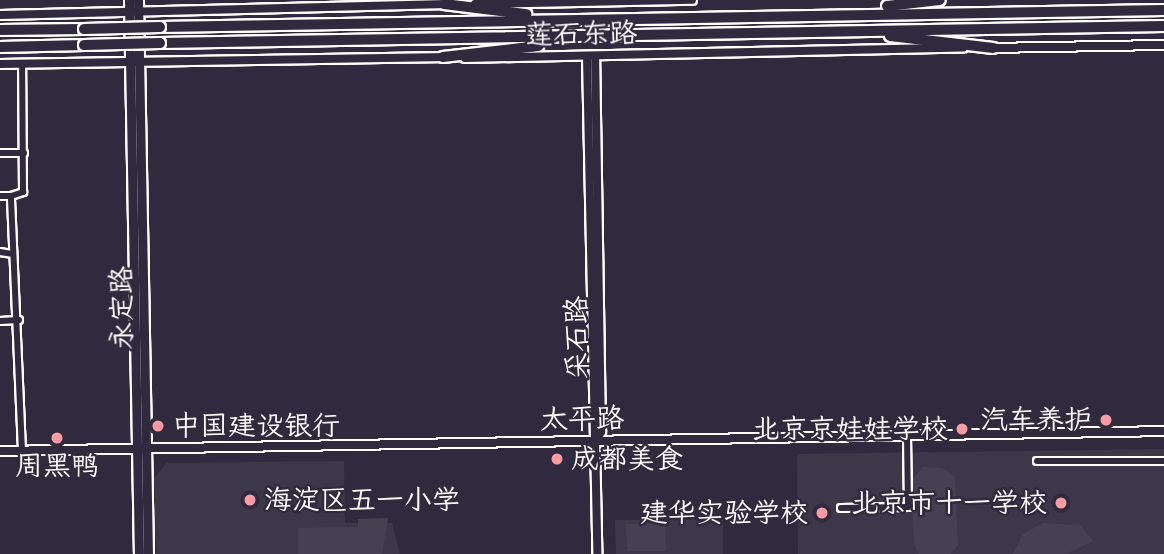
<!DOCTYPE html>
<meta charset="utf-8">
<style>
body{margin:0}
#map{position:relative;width:1164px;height:554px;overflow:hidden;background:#2f2a3d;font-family:Caveat,"LXGW WenKai TC",sans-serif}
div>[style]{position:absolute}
.built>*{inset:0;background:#3c3749}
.green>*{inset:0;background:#464152}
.roads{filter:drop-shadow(2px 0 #fff) drop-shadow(-2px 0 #fff) drop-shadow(0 2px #fff) drop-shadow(0 -2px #fff)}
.minor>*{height:6px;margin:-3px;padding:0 3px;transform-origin:3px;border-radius:3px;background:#2f2a3d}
.tertiary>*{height:8px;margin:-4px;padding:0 4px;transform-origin:4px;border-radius:4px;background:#2f2a3d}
.secondary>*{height:9px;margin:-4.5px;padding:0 4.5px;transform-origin:4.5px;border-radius:4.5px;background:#2f2a3d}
.trunk>*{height:10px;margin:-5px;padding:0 5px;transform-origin:5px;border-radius:5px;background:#2f2a3d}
.bridges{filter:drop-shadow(2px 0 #fff) drop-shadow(-2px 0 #fff) drop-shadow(0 2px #fff) drop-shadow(0 -2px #fff)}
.trunk-bridge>*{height:10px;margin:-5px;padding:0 5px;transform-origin:5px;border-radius:5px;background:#2f2a3d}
.dots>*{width:19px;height:19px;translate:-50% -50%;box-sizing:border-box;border:4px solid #2f2a3d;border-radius:50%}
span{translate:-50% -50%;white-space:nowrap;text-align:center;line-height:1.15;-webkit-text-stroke:5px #2f2a3d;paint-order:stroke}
.street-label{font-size:28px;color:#fff}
.poi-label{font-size:28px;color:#fff}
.right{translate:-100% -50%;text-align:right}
.left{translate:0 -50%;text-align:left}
</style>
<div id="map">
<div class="built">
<div style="clip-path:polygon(1164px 449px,1164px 554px,798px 554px,797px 454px)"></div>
<div style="clip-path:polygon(344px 461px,345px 523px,392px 523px,400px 554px,156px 554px,154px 478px,167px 463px)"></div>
<div style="clip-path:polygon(723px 519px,723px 554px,616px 554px,615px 520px)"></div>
</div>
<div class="green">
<div style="clip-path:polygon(923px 467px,942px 468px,955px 477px,958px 545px,951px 554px,919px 554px,914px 544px,911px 481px)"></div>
<div style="clip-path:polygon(388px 518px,382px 554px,298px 554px,298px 528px,358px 527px,358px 519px)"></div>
<div style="clip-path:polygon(1043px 523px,1080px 525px,1093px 541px,1066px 554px,1013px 554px,1023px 534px)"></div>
<div style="clip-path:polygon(626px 524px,665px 524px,666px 551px,627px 551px)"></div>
</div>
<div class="roads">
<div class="minor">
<div style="left:0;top:153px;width:24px"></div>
<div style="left:0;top:196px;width:11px"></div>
<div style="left:0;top:252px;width:12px;rotate:9deg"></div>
<div style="left:0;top:321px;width:19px;rotate:-3deg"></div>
<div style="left:22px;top:451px;width:255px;rotate:-92.5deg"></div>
<div style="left:11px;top:196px;width:13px;rotate:-18deg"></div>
<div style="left:23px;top:192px;width:129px;rotate:-90.4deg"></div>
<div style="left:1037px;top:461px;width:127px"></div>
<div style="left:841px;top:508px;width:67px;rotate:-0.9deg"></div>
<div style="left:908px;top:507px;width:70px;rotate:-90.8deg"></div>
</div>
<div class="tertiary">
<div style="left:475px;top:4px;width:217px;rotate:-1.1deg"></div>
<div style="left:0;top:15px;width:448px;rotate:-1.4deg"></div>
<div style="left:990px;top:48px;width:174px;rotate:-1deg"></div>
<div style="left:587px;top:57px;width:497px;rotate:88.8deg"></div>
<div style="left:465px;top:58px;width:498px;rotate:-1.2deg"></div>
<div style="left:0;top:64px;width:448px;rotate:-0.9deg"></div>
<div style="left:595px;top:442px;width:12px;rotate:-59deg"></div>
<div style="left:601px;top:432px;width:375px;rotate:-90.9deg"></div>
<div style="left:0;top:451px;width:1164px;rotate:-0.98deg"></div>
</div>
<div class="secondary">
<div style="left:129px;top:0;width:554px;rotate:88.97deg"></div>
<div style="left:138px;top:0;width:554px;rotate:88.97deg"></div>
</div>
<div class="trunk">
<div style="left:444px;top:4px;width:83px;rotate:7deg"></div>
<div style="left:887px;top:6px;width:53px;rotate:-6.5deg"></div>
<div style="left:160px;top:27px;width:1004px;rotate:-0.97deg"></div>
<div style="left:0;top:30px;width:84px;rotate:-0.7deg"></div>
<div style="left:890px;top:36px;width:104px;rotate:6.6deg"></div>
<div style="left:160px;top:43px;width:1004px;rotate:-0.97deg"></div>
<div style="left:0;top:47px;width:84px;rotate:-1.4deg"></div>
<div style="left:443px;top:57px;width:96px;rotate:-6.6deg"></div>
</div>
</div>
<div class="bridges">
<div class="trunk-bridge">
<div style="left:84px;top:29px;width:76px;rotate:-1.5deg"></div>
<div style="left:84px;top:45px;width:76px;rotate:-1.5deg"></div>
</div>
</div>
<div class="dots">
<div style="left:1106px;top:420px;background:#ff9aa2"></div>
<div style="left:158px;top:426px;background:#ff9aa2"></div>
<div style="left:962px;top:429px;background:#ff9aa2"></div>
<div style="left:57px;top:438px;background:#ff9aa2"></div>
<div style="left:557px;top:459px;background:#ff9aa2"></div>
<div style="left:250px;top:500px;background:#ff9aa2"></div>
<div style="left:1061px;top:503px;background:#ff9aa2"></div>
<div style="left:822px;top:513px;background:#ff9aa2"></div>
</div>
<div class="street-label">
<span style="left:581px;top:34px;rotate:-1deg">莲石东路</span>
<span style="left:122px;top:308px;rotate:-91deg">永定路</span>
<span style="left:577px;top:338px;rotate:-91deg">采石路</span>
<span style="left:582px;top:419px;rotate:-1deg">太平路</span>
</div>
<div class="poi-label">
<span class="right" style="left:1092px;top:420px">汽车养护</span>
<span class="left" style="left:172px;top:426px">中国建设银行</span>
<span class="right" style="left:948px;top:429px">北京京娃娃学校</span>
<span class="left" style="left:571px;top:459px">成都美食</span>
<span style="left:57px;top:466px">周黑鸭</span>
<span class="left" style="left:264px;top:500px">海淀区五一小学</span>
<span class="right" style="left:1047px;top:503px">北京市十一学校</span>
<span class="right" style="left:808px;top:513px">建华实验学校</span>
</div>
</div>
